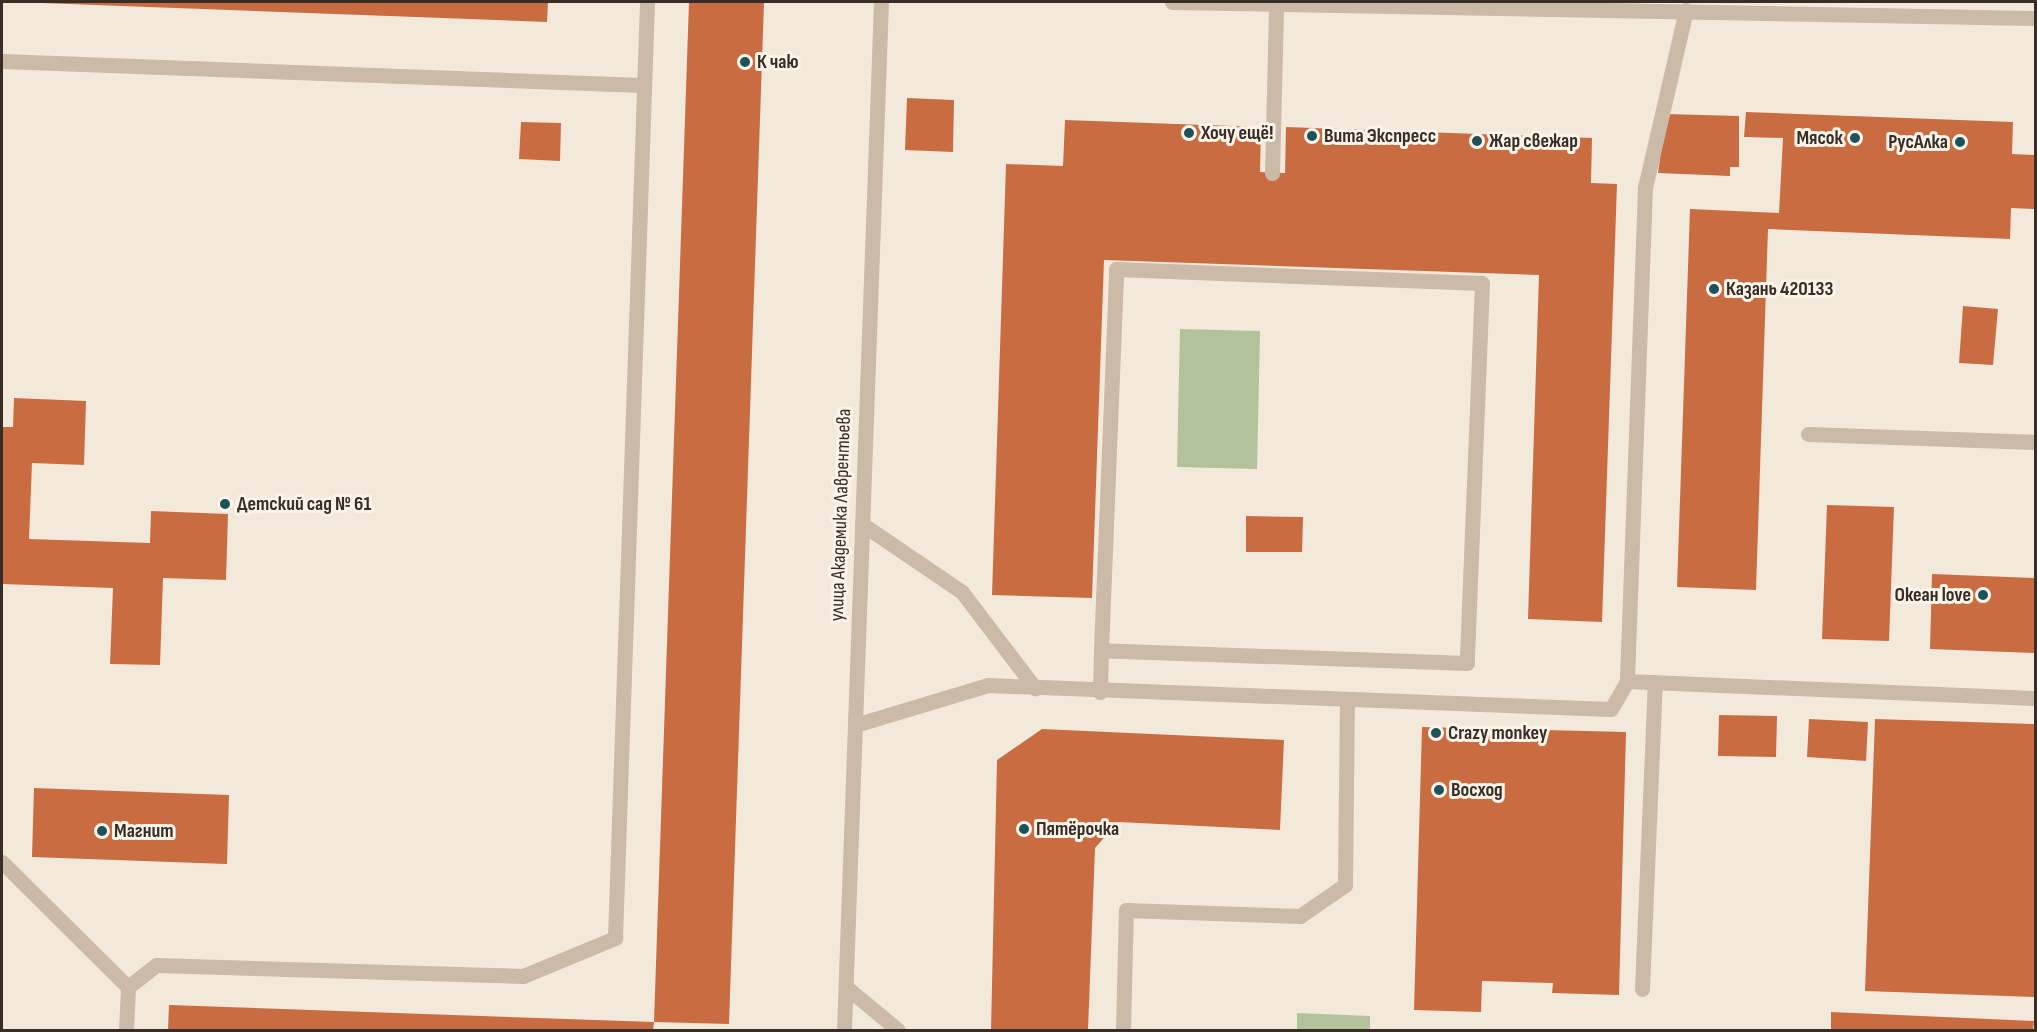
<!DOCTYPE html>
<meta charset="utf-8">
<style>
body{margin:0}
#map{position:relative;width:2037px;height:1032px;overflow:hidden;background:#f3e9db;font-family:"Sofia Sans Condensed",sans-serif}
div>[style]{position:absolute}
.green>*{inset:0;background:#b2c29b}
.building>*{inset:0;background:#ca6c42}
.service>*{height:15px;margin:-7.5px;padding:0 7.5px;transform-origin:7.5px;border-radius:7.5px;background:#cbbaa7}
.minor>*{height:15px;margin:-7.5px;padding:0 7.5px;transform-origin:7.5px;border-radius:7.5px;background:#cbbaa7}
.dots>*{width:16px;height:16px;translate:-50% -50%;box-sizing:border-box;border:3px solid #faf3e8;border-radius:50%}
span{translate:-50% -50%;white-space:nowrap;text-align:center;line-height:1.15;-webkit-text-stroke:6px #faf3e8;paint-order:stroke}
.poi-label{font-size:20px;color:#372e28;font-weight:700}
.left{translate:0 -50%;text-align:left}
.right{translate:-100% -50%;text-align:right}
.street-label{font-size:20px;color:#372e28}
.frame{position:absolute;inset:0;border:3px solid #372e28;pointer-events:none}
</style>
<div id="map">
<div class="green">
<div style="clip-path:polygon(1180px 329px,1260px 331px,1257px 469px,1177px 467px)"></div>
<div style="clip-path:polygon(1297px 1013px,1370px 1016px,1370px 1030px,1297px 1030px)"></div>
</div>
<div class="building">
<div style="clip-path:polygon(14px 2px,548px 2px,547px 22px)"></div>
<div style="clip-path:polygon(689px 2px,764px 2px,729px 1024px,654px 1022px)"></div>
<div style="clip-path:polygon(907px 98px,954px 100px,953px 152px,905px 150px)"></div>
<div style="clip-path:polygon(1746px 112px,2013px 122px,2012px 154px,2036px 155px,2036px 209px,2011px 208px,2010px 239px,1768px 229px,1756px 590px,1677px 587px,1690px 209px,1779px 213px,1783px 138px,1744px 137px)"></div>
<div style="clip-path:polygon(1666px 114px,1739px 116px,1739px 167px,1730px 167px,1730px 176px,1658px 173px)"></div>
<div style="clip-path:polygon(1065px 120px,1261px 127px,1260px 172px,1285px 173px,1286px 127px,1592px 138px,1591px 183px,1617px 184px,1602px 622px,1528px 619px,1539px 275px,1104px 260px,1092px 598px,992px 595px,1006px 164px,1063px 166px)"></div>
<div style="clip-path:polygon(521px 122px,561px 123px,560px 161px,519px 159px)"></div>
<div style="clip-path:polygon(1963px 306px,1998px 309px,1993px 365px,1959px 363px)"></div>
<div style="clip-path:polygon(14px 398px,86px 401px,84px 465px,32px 463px,29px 539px,150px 543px,151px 511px,228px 514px,226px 580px,163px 578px,160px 665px,110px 664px,113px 588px,2px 584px,2px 427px,13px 427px)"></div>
<div style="clip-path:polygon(1827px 505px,1894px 507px,1889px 641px,1822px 639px)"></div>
<div style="clip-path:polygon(1246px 516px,1303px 517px,1302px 552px,1246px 552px)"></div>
<div style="clip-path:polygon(1932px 574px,2036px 578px,2036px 653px,1930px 649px)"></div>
<div style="clip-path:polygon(1719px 715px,1777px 716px,1776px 757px,1718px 756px)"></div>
<div style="clip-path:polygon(1809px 719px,1868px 722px,1866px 761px,1807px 757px)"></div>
<div style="clip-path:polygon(1875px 719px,2036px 724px,2036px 997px,1865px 991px)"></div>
<div style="clip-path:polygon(1422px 727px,1626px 732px,1619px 995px,1552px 993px,1553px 983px,1482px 981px,1481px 1012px,1414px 1010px)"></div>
<div style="clip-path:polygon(1042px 729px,1284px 740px,1280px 830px,1118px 822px,1095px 848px,1088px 1030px,991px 1030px,997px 760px)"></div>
<div style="clip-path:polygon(34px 788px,229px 795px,227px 864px,32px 857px)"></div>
<div style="clip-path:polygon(169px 1005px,654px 1022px,653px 1030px,168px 1030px)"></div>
<div style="clip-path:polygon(1831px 1012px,2034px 1021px,2033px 1030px,1831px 1030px)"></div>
</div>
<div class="service">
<div style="left:1686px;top:10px;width:183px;rotate:103deg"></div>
<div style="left:1645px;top:188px;width:493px;rotate:92.1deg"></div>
<div style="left:1627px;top:681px;width:409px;rotate:2.4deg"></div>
<div style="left:2px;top:61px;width:640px;rotate:2.15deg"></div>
<div style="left:1272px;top:173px;width:168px;rotate:-88.6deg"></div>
<div style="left:1808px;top:434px;width:228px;rotate:2deg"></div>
<div style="left:862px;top:524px;width:121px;rotate:34.2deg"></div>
<div style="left:962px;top:592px;width:121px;rotate:52.8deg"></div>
<div style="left:1100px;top:692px;width:42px;rotate:-88.6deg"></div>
<div style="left:1101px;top:650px;width:381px;rotate:-87.7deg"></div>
<div style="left:1116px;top:269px;width:366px;rotate:2.2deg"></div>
<div style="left:1482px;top:283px;width:380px;rotate:92.3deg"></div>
<div style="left:1467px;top:663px;width:366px;rotate:-178deg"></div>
<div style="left:855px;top:725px;width:139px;rotate:-16.7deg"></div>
<div style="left:988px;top:685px;width:623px;rotate:2.21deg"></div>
<div style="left:1611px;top:709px;width:32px;rotate:-60deg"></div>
<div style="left:2px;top:862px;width:177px;rotate:44.8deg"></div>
<div style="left:846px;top:987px;width:67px;rotate:39.6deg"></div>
<div style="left:1642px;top:989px;width:307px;rotate:-87.6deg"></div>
<div style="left:126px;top:1030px;width:43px;rotate:-87.3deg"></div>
<div style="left:128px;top:987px;width:36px;rotate:-38deg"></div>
<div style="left:156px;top:965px;width:367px;rotate:1.7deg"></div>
<div style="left:523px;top:976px;width:100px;rotate:-22.4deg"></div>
<div style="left:615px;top:938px;width:937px;rotate:-88.04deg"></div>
<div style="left:1123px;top:1030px;width:120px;rotate:-88.6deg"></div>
<div style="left:1126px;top:910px;width:174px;rotate:2deg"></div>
<div style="left:1300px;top:916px;width:55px;rotate:-34.6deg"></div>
<div style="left:1345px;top:885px;width:184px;rotate:-89.4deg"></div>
</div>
<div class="minor">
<div style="left:1172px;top:2px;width:864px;rotate:1.06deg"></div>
<div style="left:844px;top:1030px;width:1029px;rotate:-87.94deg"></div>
</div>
<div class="dots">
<div style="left:745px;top:62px;background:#1c525b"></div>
<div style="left:1189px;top:133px;background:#1c525b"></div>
<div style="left:1312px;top:136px;background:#1c525b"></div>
<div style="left:1855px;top:138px;background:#1c525b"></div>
<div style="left:1477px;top:141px;background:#1c525b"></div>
<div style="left:1960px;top:142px;background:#1c525b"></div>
<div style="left:1714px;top:289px;background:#1c525b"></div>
<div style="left:225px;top:504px;background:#1c525b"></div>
<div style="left:1983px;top:595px;background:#1c525b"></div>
<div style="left:1436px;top:733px;background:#1c525b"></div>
<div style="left:1439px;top:790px;background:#1c525b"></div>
<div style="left:1024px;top:829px;background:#1c525b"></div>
<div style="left:102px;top:831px;background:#1c525b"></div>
</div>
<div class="poi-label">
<span class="left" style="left:757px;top:62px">К чаю</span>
<span class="left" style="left:1201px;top:133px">Хочу ещё!</span>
<span class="left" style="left:1324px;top:136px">Вита Экспресс</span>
<span class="right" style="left:1843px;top:138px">Мясок</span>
<span class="left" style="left:1489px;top:141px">Жар свежар</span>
<span class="right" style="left:1948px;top:142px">РусАлка</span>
<span class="left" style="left:1726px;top:289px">Казань 420133</span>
<span class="left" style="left:237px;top:504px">Детский сад № 61</span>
<span class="right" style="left:1971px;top:595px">Океан love</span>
<span class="left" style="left:1448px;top:733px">Crazy monkey</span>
<span class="left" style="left:1451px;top:790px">Восход</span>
<span class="left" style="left:1036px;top:829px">Пятёрочка</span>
<span class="left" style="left:114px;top:831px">Магнит</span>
</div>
<div class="street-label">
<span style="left:841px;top:515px;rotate:-88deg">улица Академика Лаврентьева</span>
</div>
<div class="frame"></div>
</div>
